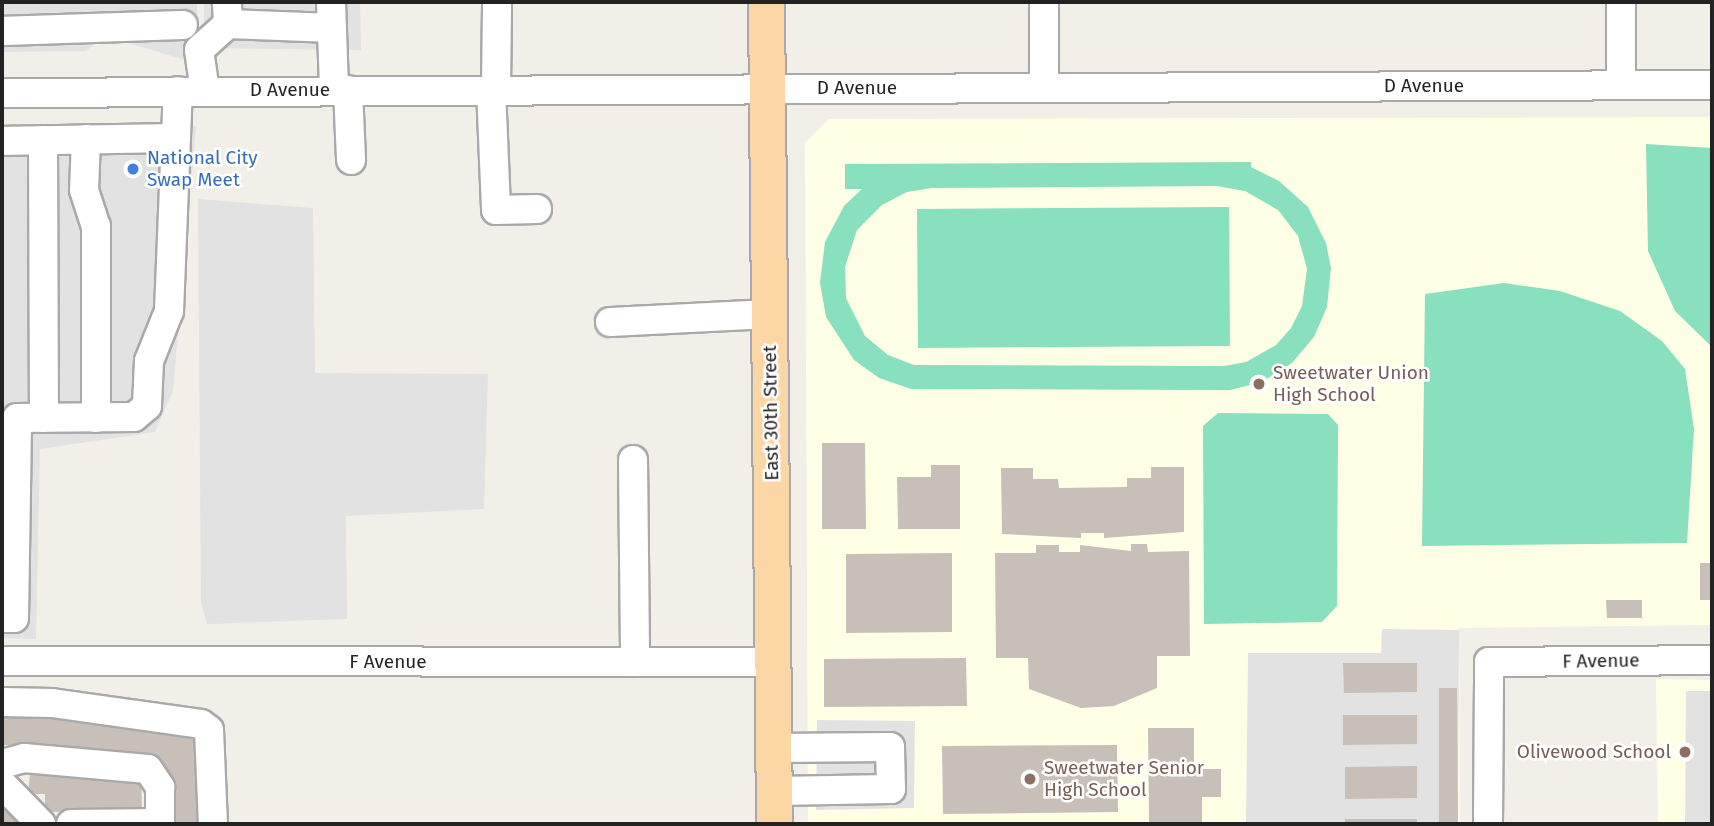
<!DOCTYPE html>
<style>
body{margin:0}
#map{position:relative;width:1714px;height:826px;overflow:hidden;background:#f2efe9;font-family:"Fira Sans",sans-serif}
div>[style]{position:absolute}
.education>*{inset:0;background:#ffffe5}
.pitch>*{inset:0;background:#88e0be}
.parking>*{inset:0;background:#e2e2e2}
.building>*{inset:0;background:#c7bfb8}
.roads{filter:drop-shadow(2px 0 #a9a9a9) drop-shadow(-2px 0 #a9a9a9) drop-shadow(0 2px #a9a9a9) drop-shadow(0 -2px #a9a9a9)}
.minor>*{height:28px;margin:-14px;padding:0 14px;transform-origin:14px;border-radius:14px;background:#fff}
.major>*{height:35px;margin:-17.5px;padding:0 17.5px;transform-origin:17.5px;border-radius:17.5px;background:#fcd6a4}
.dots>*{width:19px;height:19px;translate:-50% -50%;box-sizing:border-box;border:4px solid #fff;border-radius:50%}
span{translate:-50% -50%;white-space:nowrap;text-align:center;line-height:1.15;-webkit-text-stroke:5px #fff;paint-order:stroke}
.street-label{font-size:19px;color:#222}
.shop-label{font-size:19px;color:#366cbe}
.left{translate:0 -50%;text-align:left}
.education-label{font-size:19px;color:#785e54}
.right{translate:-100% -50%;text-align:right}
.frame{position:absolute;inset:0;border:4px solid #222;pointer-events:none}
</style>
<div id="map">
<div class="education">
<div style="clip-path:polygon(1712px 117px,1712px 625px,1459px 628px,1460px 824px,808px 824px,805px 143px,829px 119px)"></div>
<div style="clip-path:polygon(1656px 679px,1712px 680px,1712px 824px,1658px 824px)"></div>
</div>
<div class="pitch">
<div style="clip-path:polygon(1646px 144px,1712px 148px,1712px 347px,1675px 311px,1648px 251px)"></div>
<div style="clip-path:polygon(evenodd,1251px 162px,1251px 167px,1279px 181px,1308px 207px,1326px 243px,1331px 268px,1327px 307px,1314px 337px,1292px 363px,1262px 382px,1230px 390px,911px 389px,879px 378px,854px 360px,826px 317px,820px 283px,825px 242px,844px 206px,862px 189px,845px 189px,845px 164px,1251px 162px,1217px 186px,1245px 191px,1278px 210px,1298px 236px,1307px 269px,1302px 306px,1291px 328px,1276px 345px,1246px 362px,1224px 366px,914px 365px,888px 355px,865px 336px,846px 298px,845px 267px,857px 230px,882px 205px,907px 192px,932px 188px,1217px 186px)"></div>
<div style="clip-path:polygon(1229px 207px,1230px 346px,918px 348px,917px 209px)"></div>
<div style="clip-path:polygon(1504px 283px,1560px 291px,1620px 311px,1662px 341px,1685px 369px,1694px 429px,1687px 543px,1422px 546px,1425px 294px)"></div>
<div style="clip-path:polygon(1218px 413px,1328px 414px,1338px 425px,1337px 606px,1322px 622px,1204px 624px,1203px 426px)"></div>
</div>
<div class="parking">
<div style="clip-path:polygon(2px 2px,197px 2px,198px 64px,105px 36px,86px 51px,2px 52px)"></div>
<div style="clip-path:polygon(204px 2px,360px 2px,361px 50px,204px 48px)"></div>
<div style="clip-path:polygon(2px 124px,196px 126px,173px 391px,155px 432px,40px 449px,36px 639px,2px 638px)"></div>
<div style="clip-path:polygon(198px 199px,313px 208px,315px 373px,488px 374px,484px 509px,346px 516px,347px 619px,207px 624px,201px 603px)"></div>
<div style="clip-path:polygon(1382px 629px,1459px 630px,1458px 824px,1246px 824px,1248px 653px,1381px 653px)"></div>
<div style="clip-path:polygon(1686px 691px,1712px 691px,1712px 824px,1685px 824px)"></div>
<div style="clip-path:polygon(817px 720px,915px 721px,914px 808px,816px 810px)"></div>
</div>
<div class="building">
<div style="clip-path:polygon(822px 443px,865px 443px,866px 529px,822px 529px)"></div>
<div style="clip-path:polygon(931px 465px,960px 465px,960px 529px,898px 529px,897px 477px,931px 477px)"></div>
<div style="clip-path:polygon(1151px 467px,1184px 467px,1184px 532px,1104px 538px,1104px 533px,1081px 533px,1081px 538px,1002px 534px,1001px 468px,1033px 468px,1033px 479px,1058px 479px,1059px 488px,1127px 487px,1127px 478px,1151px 478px)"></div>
<div style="clip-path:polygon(1131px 544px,1147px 544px,1148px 552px,1189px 551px,1190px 656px,1157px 656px,1157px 688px,1114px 706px,1081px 708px,1029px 689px,1028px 658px,996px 658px,995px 553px,1036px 553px,1036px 545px,1059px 545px,1059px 552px,1080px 552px,1080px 545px,1131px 551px)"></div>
<div style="clip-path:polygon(952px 553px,952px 632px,846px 633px,846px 554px)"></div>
<div style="clip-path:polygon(1700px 563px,1712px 563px,1712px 600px,1700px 600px)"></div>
<div style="clip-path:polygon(1606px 600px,1642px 600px,1642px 618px,1607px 618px)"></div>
<div style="clip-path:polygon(966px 658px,967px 706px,824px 707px,824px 659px)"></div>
<div style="clip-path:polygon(1343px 663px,1417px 663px,1417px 692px,1344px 693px)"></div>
<div style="clip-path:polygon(1439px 688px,1457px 688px,1458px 824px,1439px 824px)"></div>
<div style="clip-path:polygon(2px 708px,200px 734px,199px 824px,164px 824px,164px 764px,53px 745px,2px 745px)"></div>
<div style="clip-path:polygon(1343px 715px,1417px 715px,1417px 744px,1343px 745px)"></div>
<div style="clip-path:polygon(1148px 728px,1194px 728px,1194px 769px,1221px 769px,1221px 797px,1202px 797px,1202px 824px,1149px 824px)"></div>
<div style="clip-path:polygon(1117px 745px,1118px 812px,943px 814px,942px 746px)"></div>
<div style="clip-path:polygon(31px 763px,48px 764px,48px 776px,141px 777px,142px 811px,45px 812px,45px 794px,28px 794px)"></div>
<div style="clip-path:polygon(1417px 766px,1417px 798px,1345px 799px,1345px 767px)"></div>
<div style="clip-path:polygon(2px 804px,19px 821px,23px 824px,2px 824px)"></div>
<div style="clip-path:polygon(1345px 819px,1417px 819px,1417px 824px,1345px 824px)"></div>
</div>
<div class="roads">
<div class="minor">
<div style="left:331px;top:2px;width:88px;rotate:88deg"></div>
<div style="left:1044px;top:2px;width:86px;rotate:90deg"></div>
<div style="left:228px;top:24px;width:104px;rotate:2.2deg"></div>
<div style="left:2px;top:31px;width:181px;rotate:-1.9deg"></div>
<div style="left:1621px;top:85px;width:83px;rotate:-90deg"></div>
<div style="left:491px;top:89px;width:121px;rotate:87.6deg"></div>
<div style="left:496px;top:210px;width:41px;rotate:-1.4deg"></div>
<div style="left:496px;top:89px;width:87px;rotate:-89.3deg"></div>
<div style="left:348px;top:90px;width:70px;rotate:87.5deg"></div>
<div style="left:205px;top:91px;width:41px;rotate:-98.3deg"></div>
<div style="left:199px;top:50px;width:39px;rotate:-42deg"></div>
<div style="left:228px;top:24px;width:22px;rotate:-93deg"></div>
<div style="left:2px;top:93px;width:1710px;rotate:-0.27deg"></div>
<div style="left:86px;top:139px;width:51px;rotate:92.2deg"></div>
<div style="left:84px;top:190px;width:38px;rotate:72deg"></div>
<div style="left:96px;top:226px;width:192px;rotate:90deg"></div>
<div style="left:43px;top:140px;width:278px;rotate:89.8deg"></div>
<div style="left:2px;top:141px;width:174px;rotate:-1deg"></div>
<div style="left:610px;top:322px;width:160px;rotate:-2.9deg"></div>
<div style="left:633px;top:460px;width:202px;rotate:89.4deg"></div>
<div style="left:2px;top:618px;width:12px"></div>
<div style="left:14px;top:618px;width:200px;rotate:-89.1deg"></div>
<div style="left:17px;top:418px;width:117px;rotate:-0.5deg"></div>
<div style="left:134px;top:417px;width:17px;rotate:-40deg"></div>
<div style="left:147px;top:406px;width:45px;rotate:-87.5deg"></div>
<div style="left:149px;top:361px;width:54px;rotate:-68.2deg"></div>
<div style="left:169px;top:311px;width:220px;rotate:-87.7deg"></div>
<div style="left:2px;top:661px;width:772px;rotate:0.07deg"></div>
<div style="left:2px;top:702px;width:50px;rotate:1.1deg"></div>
<div style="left:52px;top:703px;width:150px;rotate:8deg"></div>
<div style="left:201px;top:724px;width:10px;rotate:37deg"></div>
<div style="left:209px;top:730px;width:94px;rotate:87.6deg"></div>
<div style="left:2px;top:764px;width:23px;rotate:-15deg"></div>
<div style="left:24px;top:758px;width:124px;rotate:5.1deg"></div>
<div style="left:148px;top:769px;width:22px;rotate:56deg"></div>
<div style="left:160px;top:787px;width:37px;rotate:90deg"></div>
<div style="left:2px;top:784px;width:56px;rotate:45.7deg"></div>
<div style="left:774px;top:791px;width:117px;rotate:-1deg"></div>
<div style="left:891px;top:789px;width:42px;rotate:-91.4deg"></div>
<div style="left:890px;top:747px;width:116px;rotate:179.5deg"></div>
<div style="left:71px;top:824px;width:89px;rotate:-0.6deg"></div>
<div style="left:1488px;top:824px;width:162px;rotate:-89.6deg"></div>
<div style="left:1489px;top:662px;width:223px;rotate:-0.5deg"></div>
</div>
<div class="major">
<div style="left:766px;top:2px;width:822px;rotate:89.44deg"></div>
</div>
</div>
<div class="dots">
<div style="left:133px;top:169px;background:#3f7fe0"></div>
<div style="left:1259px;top:384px;background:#8d6e63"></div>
<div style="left:1685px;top:752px;background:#8d6e63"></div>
<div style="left:1030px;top:779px;background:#8d6e63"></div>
</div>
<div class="street-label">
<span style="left:1424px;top:86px">D Avenue</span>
<span style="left:857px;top:88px">D Avenue</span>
<span style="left:290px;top:90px">D Avenue</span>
<span style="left:771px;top:413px;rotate:-91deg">East 30th Street</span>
<span style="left:1601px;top:661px;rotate:-1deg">F Avenue</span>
<span style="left:388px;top:662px">F Avenue</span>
</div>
<div class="shop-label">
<span class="left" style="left:147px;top:169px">National City<br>Swap Meet</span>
</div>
<div class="education-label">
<span class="left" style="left:1273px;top:384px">Sweetwater Union<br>High School</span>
<span class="right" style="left:1671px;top:752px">Olivewood School</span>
<span class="left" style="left:1044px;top:779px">Sweetwater Senior<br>High School</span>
</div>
<div class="frame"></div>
</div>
